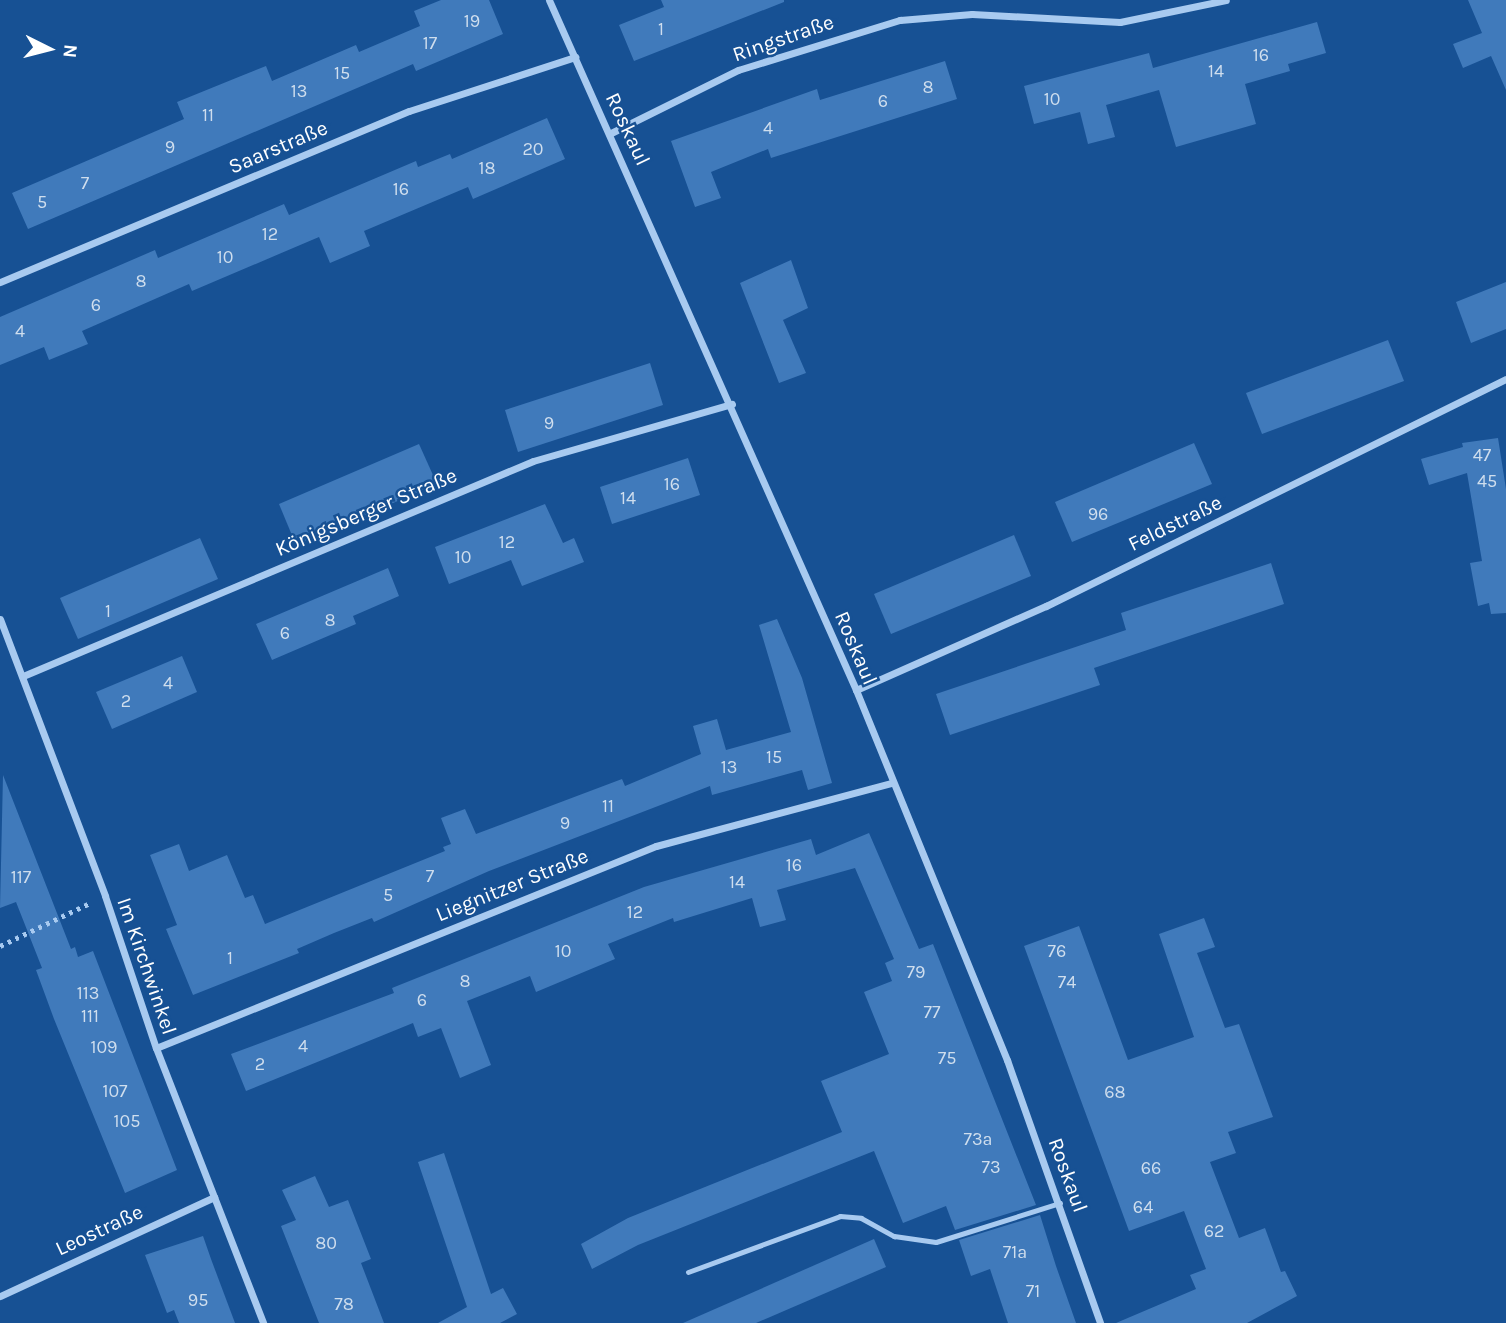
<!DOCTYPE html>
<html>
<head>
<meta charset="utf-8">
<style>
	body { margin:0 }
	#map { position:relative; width:1506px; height:1323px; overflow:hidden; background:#175194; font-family:Karla,sans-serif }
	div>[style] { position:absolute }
	.building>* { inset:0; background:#407abb }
	.path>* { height:4.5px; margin-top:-2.25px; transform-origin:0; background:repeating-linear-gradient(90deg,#a8caf0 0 3.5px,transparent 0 8.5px) }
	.lane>* { height:5px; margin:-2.5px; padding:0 2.5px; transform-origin:2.5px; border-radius:2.5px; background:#a8caf0 }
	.street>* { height:7px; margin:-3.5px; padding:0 3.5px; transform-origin:3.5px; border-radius:3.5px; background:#a8caf0 }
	span { translate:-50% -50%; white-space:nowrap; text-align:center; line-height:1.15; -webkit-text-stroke:5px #175194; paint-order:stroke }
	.number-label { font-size:18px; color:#cfdeee }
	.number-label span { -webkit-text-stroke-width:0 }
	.street-label { font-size:21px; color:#fff }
	.north { position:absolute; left:14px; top:14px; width:70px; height:70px; -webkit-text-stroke:5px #175194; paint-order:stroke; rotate:96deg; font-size:19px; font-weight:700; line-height:28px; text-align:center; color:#fff }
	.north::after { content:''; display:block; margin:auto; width:24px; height:32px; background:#fff; clip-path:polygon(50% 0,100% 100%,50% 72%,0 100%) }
</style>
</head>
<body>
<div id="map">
	<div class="building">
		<div style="clip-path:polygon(441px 0,489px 0,503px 34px,416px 71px,413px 64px,28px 229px,12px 193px,184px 119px,177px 102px,241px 76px,266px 66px,272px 81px,356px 45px,359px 52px,420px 26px,414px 11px)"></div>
		<div style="clip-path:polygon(661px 0,784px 0,784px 2px,634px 61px,619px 25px,664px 7px)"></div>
		<div style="clip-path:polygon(1468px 0,1506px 0,1506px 90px,1491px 56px,1463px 68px,1453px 44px,1482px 33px)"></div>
		<div style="clip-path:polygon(1317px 22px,1326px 53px,1288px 64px,1290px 71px,1245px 84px,1256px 124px,1176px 147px,1159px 90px,1106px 105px,1115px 137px,1088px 144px,1080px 112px,1034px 124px,1024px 86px,1149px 53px,1153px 68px)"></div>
		<div style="clip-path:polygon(945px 61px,957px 99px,771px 158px,768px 149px,711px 172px,721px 198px,695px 207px,671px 141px,817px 89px,820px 100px)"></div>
		<div style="clip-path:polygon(547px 118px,565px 159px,473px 199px,468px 187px,364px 231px,370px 246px,330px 263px,319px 237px,192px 291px,189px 284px,82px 331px,88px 344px,49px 360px,44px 347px,0 365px,0 317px,155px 250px,158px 258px,284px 204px,289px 215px,416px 161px,418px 167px,450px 154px,452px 159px)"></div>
		<div style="clip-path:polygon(791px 260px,808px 308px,783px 320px,806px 373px,779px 383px,740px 283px)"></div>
		<div style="clip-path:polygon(1506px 282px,1506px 329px,1471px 343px,1456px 302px)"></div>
		<div style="clip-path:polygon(1388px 340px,1404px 381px,1262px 434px,1246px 393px)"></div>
		<div style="clip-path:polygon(650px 363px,663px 405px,518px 452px,505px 410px)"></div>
		<div style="clip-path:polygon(1498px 438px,1506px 489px,1506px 613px,1491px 614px,1489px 603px,1478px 606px,1470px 563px,1482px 561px,1467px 473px,1429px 485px,1421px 459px,1463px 447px,1462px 443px)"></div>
		<div style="clip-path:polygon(1194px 443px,1212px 484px,1072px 542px,1055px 502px)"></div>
		<div style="clip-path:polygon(419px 444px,437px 484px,296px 545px,279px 504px)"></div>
		<div style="clip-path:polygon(688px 458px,700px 495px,612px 524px,600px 487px)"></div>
		<div style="clip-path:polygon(545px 504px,563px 543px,574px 538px,584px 562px,522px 586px,511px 560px,449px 584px,435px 547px)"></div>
		<div style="clip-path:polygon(1014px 535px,1031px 576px,891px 634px,874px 594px)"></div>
		<div style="clip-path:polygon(200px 538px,218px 579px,78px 639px,60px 598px)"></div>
		<div style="clip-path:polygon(1271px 563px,1284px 604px,1094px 668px,1100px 685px,950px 735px,936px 694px,1126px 630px,1121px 613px)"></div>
		<div style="clip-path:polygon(388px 568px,399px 596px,353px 616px,356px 624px,272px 660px,256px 624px)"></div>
		<div style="clip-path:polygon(777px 619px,802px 678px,832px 783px,808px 790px,802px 770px,712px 795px,710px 786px,489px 871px,374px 922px,372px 918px,334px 933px,297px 949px,299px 953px,193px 995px,166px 929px,177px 925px,150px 855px,179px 844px,189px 871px,227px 855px,245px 898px,253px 895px,265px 924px,445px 851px,443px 847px,451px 844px,441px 818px,465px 809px,476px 834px,622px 779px,625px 786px,701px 754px,693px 726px,717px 719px,726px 750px,791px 732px,759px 625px)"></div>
		<div style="clip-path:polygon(182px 656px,197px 692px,112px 729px,96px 692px)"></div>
		<div style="clip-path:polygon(3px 775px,71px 949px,75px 947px,78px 957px,93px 951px,177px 1170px,125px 1193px,54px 1019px,36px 970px,42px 968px,16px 902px,0 908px)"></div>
		<div style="clip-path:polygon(869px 833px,919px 949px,933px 944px,1036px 1205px,955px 1230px,946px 1206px,903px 1223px,874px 1151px,638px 1245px,592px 1269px,581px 1244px,628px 1218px,842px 1132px,821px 1081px,889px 1054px,864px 992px,892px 981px,885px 963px,894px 959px,855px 868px,777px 890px,786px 920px,760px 927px,752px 898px,674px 922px,673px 918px,608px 944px,615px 959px,536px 992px,530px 976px,467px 1001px,491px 1065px,460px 1078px,441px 1028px,418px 1037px,413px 1023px,246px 1091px,231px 1054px,394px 993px,392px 988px,644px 887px,811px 839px,816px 855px)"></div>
		<div style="clip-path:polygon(1204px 918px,1215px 947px,1197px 953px,1225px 1028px,1239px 1024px,1273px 1117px,1228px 1132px,1236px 1153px,1210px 1162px,1239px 1238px,1265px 1228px,1281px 1272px,1285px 1271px,1297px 1296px,1247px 1323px,1116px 1323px,1196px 1289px,1190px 1275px,1206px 1269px,1184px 1211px,1129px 1231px,1024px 946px,1079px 926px,1128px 1060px,1194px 1037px,1159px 934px)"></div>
		<div style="clip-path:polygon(444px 1153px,491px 1294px,503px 1288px,517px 1314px,500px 1323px,438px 1323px,467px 1307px,418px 1162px)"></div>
		<div style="clip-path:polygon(315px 1176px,329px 1207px,348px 1200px,371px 1259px,361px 1263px,384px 1323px,319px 1323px,281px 1226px,296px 1220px,282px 1190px)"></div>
		<div style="clip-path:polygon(1040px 1215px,1056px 1266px,1076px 1323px,1008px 1323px,990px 1269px,971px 1276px,959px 1240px)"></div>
		<div style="clip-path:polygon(203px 1236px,211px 1259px,235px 1323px,179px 1323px,174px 1310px,167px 1313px,145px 1255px)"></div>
		<div style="clip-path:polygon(874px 1239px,886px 1267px,756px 1323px,683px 1323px)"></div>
	</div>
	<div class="path">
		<div style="left:0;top:946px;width:98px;rotate:-25.5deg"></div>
	</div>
	<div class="lane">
		<div style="left:688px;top:1272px;width:162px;rotate:-20.2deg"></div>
		<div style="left:840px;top:1216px;width:21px;rotate:5deg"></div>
		<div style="left:861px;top:1218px;width:38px;rotate:29deg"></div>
		<div style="left:894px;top:1236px;width:42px;rotate:8.1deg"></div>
		<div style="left:936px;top:1242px;width:130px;rotate:-17.5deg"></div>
	</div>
	<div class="street">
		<div style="left:549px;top:0;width:755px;rotate:66.01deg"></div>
		<div style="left:856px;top:690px;width:400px;rotate:67.8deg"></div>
		<div style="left:1007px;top:1060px;width:279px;rotate:70.5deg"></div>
		<div style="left:611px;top:133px;width:142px;rotate:-26.4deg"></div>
		<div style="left:738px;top:70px;width:170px;rotate:-17.2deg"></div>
		<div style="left:900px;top:20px;width:72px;rotate:-4.8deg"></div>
		<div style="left:972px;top:14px;width:148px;rotate:3.1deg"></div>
		<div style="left:1120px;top:22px;width:108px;rotate:-11.7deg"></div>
		<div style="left:0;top:282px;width:443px;rotate:-22.7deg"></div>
		<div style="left:409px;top:111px;width:175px;rotate:-18deg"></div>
		<div style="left:0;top:619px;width:296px;rotate:69.2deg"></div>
		<div style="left:105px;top:896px;width:160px;rotate:71.5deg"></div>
		<div style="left:156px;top:1048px;width:295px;rotate:68.7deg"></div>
		<div style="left:23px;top:676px;width:553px;rotate:-22.86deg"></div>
		<div style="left:533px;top:461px;width:207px;rotate:-16deg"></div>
		<div style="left:856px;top:690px;width:208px;rotate:-23.9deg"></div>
		<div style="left:1046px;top:606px;width:513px;rotate:-26.27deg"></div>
		<div style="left:156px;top:1048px;width:539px;rotate:-22deg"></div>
		<div style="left:656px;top:846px;width:243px;rotate:-15deg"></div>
		<div style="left:0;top:1296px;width:236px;rotate:-24.8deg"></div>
	</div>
	<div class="number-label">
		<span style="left:472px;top:21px">19</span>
		<span style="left:661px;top:29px">1</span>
		<span style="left:430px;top:43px">17</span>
		<span style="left:1261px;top:55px">16</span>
		<span style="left:1216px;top:71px">14</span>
		<span style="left:342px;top:73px">15</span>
		<span style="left:928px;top:87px">8</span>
		<span style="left:299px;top:91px">13</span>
		<span style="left:1052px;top:99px">10</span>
		<span style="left:883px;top:101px">6</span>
		<span style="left:208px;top:115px">11</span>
		<span style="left:768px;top:128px">4</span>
		<span style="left:170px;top:147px">9</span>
		<span style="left:533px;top:149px">20</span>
		<span style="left:487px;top:168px">18</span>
		<span style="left:85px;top:183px">7</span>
		<span style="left:401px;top:189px">16</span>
		<span style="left:42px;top:202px">5</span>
		<span style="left:270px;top:234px">12</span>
		<span style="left:225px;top:257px">10</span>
		<span style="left:141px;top:281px">8</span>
		<span style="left:96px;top:305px">6</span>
		<span style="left:20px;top:331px">4</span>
		<span style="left:549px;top:423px">9</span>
		<span style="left:1482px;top:455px">47</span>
		<span style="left:1487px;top:481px">45</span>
		<span style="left:672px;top:484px">16</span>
		<span style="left:628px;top:498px">14</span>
		<span style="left:1098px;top:514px">96</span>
		<span style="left:507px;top:542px">12</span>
		<span style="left:463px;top:557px">10</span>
		<span style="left:108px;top:611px">1</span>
		<span style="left:330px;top:620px">8</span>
		<span style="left:285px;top:633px">6</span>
		<span style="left:168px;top:683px">4</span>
		<span style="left:126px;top:701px">2</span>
		<span style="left:774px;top:757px">15</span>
		<span style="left:729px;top:767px">13</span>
		<span style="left:608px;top:806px">11</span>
		<span style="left:565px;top:823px">9</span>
		<span style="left:794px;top:865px">16</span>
		<span style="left:430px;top:876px">7</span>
		<span style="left:21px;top:877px">117</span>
		<span style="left:737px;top:882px">14</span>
		<span style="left:388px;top:895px">5</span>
		<span style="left:635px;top:912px">12</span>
		<span style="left:563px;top:951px">10</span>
		<span style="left:1057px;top:951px">76</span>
		<span style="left:230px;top:958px">1</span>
		<span style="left:916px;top:972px">79</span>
		<span style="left:465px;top:981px">8</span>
		<span style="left:1067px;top:982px">74</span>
		<span style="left:88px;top:993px">113</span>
		<span style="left:422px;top:1000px">6</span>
		<span style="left:932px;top:1012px">77</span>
		<span style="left:90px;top:1016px">111</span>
		<span style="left:303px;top:1046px">4</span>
		<span style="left:104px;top:1047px">109</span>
		<span style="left:947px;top:1058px">75</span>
		<span style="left:260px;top:1064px">2</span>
		<span style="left:115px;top:1091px">107</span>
		<span style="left:1115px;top:1092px">68</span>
		<span style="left:127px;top:1121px">105</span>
		<span style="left:978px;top:1139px">73a</span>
		<span style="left:991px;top:1167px">73</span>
		<span style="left:1151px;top:1168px">66</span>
		<span style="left:1143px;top:1207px">64</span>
		<span style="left:1214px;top:1231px">62</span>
		<span style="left:326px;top:1243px">80</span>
		<span style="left:1015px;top:1252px">71a</span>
		<span style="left:1033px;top:1291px">71</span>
		<span style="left:198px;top:1300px">95</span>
		<span style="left:344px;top:1304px">78</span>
	</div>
	<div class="street-label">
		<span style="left:783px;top:38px;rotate:-19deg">Ringstraße</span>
		<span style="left:628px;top:129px;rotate:65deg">Roskaul</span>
		<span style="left:278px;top:147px;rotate:-23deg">Saarstraße</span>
		<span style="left:366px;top:512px;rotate:-23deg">Königsberger Straße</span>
		<span style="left:1175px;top:523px;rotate:-26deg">Feldstraße</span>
		<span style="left:856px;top:648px;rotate:67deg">Roskaul</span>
		<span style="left:512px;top:885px;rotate:-22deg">Liegnitzer Straße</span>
		<span style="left:147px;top:966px;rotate:71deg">Im Kirchwinkel</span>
		<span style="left:1068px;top:1175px;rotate:70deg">Roskaul</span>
		<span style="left:99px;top:1230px;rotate:-25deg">Leostraße</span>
	</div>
	<div class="north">N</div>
</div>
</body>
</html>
